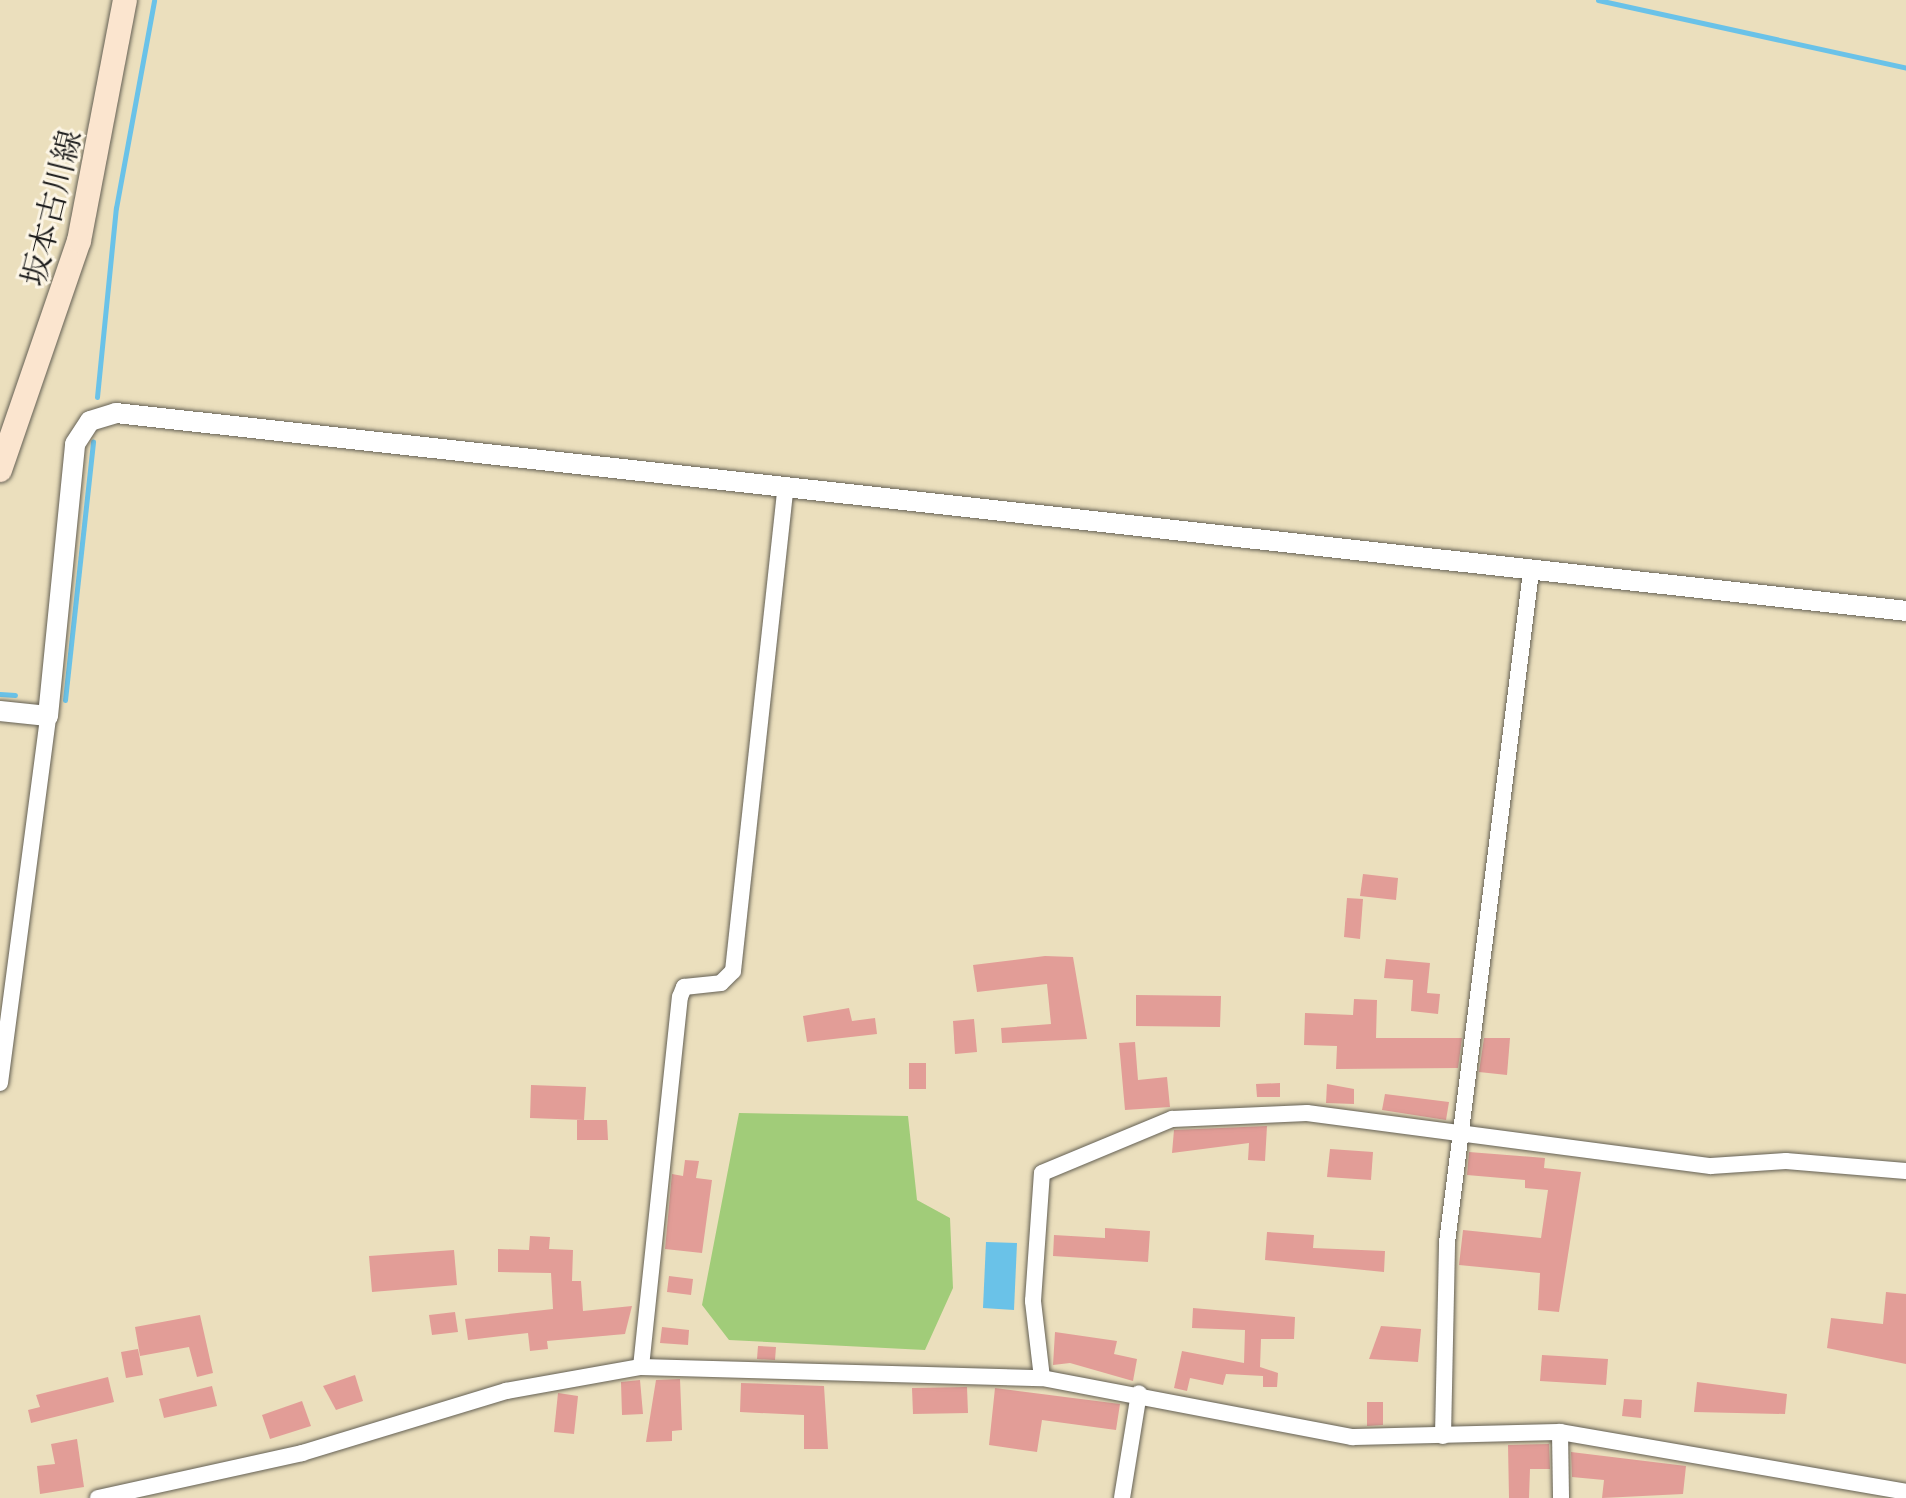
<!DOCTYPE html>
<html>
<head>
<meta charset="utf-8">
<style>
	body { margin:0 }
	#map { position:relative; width:1906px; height:1498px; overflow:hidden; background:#ebdfbd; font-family:"Gentium Book Plus","Noto Serif JP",serif }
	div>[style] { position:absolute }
	.green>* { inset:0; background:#a1cc79 }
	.water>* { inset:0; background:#6ac2e8 }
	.stream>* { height:5px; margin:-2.5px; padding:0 2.5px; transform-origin:2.5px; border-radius:2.5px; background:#6ac2e8 }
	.building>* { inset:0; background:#e29d97 }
	.roads { filter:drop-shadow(0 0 2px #646054) drop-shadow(0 0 2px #646054) }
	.minor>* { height:16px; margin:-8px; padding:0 8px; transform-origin:8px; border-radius:8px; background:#fff }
	.tertiary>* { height:20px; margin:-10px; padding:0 10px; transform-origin:10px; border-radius:10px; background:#fff }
	.secondary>* { height:24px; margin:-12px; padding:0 12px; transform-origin:12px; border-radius:12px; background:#fbe5cf }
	span { translate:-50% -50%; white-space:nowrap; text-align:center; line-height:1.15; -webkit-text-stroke:6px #fcf5e5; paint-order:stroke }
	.street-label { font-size:32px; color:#1c1c1c }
</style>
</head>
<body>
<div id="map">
	<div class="green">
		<div style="clip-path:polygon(739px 1113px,908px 1116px,917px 1200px,950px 1218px,953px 1288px,925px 1350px,729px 1340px,702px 1305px)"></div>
	</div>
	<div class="water">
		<div style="clip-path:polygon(986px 1242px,1017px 1243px,1014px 1310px,983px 1308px)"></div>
	</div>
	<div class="stream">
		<div style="left:1598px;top:0;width:315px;rotate:12.4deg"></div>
		<div style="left:97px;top:397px;width:190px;rotate:-84.3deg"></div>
		<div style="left:116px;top:208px;width:211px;rotate:-79.6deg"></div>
		<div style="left:0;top:694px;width:15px;rotate:4deg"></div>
		<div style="left:65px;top:700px;width:260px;rotate:-83.8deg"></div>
	</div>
	<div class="building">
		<div style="clip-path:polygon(1363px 874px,1398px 878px,1396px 900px,1360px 896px)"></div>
		<div style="clip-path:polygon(1347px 898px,1363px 899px,1360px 939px,1344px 937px)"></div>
		<div style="clip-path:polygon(1045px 956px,1073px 957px,1087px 1039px,1002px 1043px,1001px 1028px,1051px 1024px,1047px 984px,977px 992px,973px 965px)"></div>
		<div style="clip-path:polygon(1386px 959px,1430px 963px,1427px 993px,1440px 994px,1438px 1014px,1411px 1011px,1413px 980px,1384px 978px)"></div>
		<div style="clip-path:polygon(1136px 995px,1221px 996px,1220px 1027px,1136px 1026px)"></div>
		<div style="clip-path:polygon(1354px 999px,1377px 1000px,1376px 1038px,1462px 1038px,1458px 1068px,1336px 1069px,1337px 1046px,1304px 1045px,1305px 1013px,1353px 1015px)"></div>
		<div style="clip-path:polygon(849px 1008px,852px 1021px,875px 1018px,877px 1034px,807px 1042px,803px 1016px)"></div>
		<div style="clip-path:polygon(974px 1019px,977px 1052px,955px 1054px,953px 1021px)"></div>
		<div style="clip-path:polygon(1484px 1038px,1510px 1038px,1507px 1075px,1479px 1072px)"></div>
		<div style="clip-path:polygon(1135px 1042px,1138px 1080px,1167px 1077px,1170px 1107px,1125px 1110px,1119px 1043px)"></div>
		<div style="clip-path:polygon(909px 1063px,926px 1063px,926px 1089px,909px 1089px)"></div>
		<div style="clip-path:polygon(1280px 1083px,1280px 1097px,1257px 1097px,1256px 1084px)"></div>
		<div style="clip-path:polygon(1327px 1084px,1354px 1089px,1354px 1104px,1326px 1103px)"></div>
		<div style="clip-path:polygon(531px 1085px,586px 1087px,584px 1120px,607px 1120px,608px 1140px,577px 1140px,577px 1120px,584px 1120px,530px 1118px)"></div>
		<div style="clip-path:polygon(1385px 1094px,1449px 1102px,1446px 1120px,1382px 1110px)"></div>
		<div style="clip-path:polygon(1267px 1126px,1265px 1161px,1248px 1160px,1249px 1143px,1172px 1153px,1174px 1130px)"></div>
		<div style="clip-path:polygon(1330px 1149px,1373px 1152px,1371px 1180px,1327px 1177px)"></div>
		<div style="clip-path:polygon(1469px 1152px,1545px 1158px,1544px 1168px,1581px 1172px,1559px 1312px,1538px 1310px,1540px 1273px,1459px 1265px,1463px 1230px,1541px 1238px,1548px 1190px,1525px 1188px,1525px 1180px,1467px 1175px)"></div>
		<div style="clip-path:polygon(685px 1160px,699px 1161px,696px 1178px,712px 1180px,702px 1253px,665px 1249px,672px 1174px,683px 1176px)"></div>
		<div style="clip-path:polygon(1105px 1228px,1150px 1231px,1148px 1262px,1053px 1256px,1054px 1235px,1105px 1238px)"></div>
		<div style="clip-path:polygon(1267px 1232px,1314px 1235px,1313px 1248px,1385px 1251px,1384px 1272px,1265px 1260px)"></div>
		<div style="clip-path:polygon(530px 1236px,550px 1237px,549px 1249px,573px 1250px,572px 1281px,581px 1281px,583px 1311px,632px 1306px,625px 1334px,547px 1341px,548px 1349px,530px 1351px,528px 1333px,468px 1340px,465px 1319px,553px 1309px,551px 1273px,498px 1272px,498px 1249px,529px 1250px)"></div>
		<div style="clip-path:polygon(454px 1250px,457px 1285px,372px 1292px,369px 1256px)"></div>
		<div style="clip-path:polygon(669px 1276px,693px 1279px,691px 1295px,667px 1292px)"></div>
		<div style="clip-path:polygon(1886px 1292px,1906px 1294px,1906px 1364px,1827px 1348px,1831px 1318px,1883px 1324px)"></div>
		<div style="clip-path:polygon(1193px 1308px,1295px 1317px,1294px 1339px,1261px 1339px,1260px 1367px,1278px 1373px,1277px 1387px,1263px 1387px,1263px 1376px,1226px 1374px,1223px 1385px,1190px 1378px,1187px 1391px,1174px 1388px,1182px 1351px,1244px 1363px,1245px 1330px,1192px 1328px)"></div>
		<div style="clip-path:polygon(455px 1312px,458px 1332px,432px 1335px,429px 1315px)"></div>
		<div style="clip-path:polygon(200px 1315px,213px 1373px,197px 1377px,189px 1347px,140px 1356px,135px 1327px)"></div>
		<div style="clip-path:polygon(1381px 1326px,1421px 1329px,1418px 1362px,1369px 1359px)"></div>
		<div style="clip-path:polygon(662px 1327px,689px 1330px,688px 1345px,660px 1343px)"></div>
		<div style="clip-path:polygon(1055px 1332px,1117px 1341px,1114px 1354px,1137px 1359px,1133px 1381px,1070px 1363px,1053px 1365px)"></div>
		<div style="clip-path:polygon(758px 1346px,776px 1347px,775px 1360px,757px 1359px)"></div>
		<div style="clip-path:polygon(138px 1349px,143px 1375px,126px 1378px,121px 1352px)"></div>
		<div style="clip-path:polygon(1542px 1355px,1608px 1359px,1606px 1385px,1540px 1381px)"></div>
		<div style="clip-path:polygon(355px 1375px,363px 1401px,336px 1410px,323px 1386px)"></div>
		<div style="clip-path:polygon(108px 1377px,114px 1402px,31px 1423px,28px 1410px,40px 1407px,36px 1395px)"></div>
		<div style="clip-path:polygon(680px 1379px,682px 1430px,672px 1431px,672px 1441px,646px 1442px,656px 1380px)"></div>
		<div style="clip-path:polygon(640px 1380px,643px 1414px,622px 1415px,621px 1382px)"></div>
		<div style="clip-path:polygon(1697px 1382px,1787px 1394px,1785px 1414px,1694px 1412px)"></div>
		<div style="clip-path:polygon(741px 1383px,824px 1386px,828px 1449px,804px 1449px,804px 1415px,740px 1412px)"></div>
		<div style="clip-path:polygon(212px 1386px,217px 1406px,164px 1418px,159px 1399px)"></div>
		<div style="clip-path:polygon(967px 1387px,968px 1413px,913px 1414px,912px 1388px)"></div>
		<div style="clip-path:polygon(995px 1388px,1120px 1404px,1116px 1430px,1042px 1420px,1037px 1452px,989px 1445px)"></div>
		<div style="clip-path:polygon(558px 1393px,578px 1396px,574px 1434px,554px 1432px)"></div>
		<div style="clip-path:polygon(1624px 1399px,1642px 1400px,1641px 1418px,1622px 1416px)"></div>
		<div style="clip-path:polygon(302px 1401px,311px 1426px,270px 1439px,262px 1415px)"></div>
		<div style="clip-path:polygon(1367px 1402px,1383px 1402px,1383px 1425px,1367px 1426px)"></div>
		<div style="clip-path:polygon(77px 1439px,84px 1487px,40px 1494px,37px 1466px,55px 1464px,51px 1444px)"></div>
		<div style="clip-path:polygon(1549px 1444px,1550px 1469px,1530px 1469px,1529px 1498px,1509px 1498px,1508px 1445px)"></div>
		<div style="clip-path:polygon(1571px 1452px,1686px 1466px,1683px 1494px,1602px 1498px,1604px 1480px,1572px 1477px)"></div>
	</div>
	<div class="roads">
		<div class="minor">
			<div style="left:0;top:1083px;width:370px;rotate:-82.5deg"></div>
			<div style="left:641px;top:1367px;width:372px;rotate:-84deg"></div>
			<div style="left:680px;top:997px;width:11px;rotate:-68deg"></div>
			<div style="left:684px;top:987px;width:37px;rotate:-6deg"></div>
			<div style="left:721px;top:983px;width:17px;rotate:-45deg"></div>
			<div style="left:733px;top:971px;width:485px;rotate:-83.8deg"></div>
			<div style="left:1042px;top:1378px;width:78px;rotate:-96.7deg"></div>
			<div style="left:1033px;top:1301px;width:128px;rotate:-86deg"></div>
			<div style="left:1042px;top:1173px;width:141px;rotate:-22.6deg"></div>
			<div style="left:1172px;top:1119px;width:135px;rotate:-2.5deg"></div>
			<div style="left:1307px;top:1113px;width:407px;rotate:7.5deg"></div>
			<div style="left:1711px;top:1166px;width:75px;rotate:-3.8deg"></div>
			<div style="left:1786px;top:1161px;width:120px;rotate:4.8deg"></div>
			<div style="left:1560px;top:1432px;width:66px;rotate:89.1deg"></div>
			<div style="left:1443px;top:1436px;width:193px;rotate:-88.8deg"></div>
			<div style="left:1447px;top:1243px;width:677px;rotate:-82.87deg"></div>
			<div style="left:98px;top:1498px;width:209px;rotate:-12.4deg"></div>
			<div style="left:302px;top:1453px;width:213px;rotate:-16.9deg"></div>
			<div style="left:506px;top:1391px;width:137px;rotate:-10.1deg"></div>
			<div style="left:641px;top:1367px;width:401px;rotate:1.6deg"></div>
			<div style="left:1042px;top:1378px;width:316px;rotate:10.8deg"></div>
			<div style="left:1352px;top:1437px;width:208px;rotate:-1.4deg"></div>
			<div style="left:1560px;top:1432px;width:351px;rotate:9.8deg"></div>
			<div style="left:1122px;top:1498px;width:106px;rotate:-80.8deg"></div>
		</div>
		<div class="tertiary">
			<div style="left:0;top:711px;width:48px;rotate:5.9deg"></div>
			<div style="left:48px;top:716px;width:273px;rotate:-84.3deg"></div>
			<div style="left:75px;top:444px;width:27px;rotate:-57deg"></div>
			<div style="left:90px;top:421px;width:27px;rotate:-17deg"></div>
			<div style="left:116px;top:413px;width:1801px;rotate:6.31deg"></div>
		</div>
		<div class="secondary">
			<div style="left:0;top:470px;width:242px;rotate:-71deg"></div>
			<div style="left:79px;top:241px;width:245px;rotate:-79.2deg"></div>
		</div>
	</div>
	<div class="street-label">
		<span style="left:52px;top:208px;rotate:-76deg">坂本古川線</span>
	</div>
</div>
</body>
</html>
